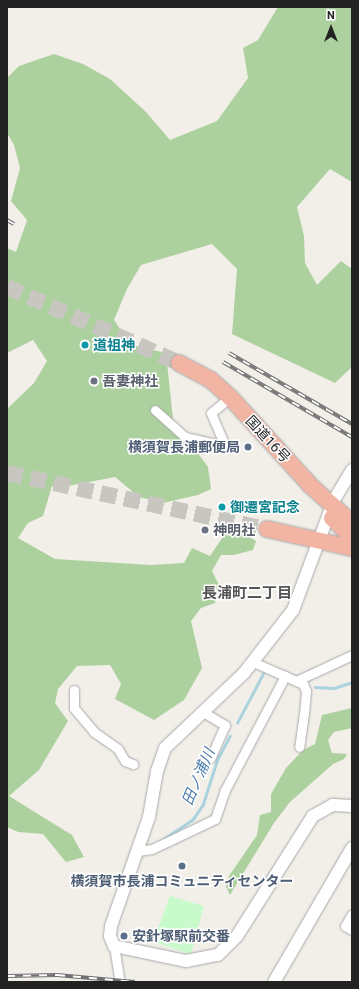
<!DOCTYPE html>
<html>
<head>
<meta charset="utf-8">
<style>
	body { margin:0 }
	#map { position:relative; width:359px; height:989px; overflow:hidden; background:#f2efe9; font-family:Roboto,"Noto Sans JP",sans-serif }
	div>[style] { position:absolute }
	.forest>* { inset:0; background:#add19e }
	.park>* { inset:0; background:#c8facc }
	.stream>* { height:2.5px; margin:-1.25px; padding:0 1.25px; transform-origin:1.25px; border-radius:1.25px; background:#aad3df }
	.trunk-tunnel>* { height:16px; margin-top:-8px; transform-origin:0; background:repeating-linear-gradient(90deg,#c8c6c1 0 16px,transparent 0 24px) }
	.roads { filter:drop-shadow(0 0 1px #a9a9a9) drop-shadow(0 0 1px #a9a9a9) }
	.minor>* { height:9px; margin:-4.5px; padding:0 4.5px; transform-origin:4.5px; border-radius:4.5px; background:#fff }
	.tertiary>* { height:12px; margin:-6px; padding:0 6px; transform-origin:6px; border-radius:6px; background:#fff }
	.trunk>* { height:16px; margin:-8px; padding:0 8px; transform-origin:8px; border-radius:8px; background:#f2b4a3 }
	.rail>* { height:4px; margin-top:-2px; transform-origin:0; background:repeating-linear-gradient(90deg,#fff 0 8px,#707070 0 16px); box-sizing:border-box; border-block:1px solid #707070 }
	.dots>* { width:11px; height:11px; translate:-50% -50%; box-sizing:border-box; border:2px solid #fff; border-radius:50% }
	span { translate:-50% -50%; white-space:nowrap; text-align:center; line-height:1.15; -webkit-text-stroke:3px #fff; paint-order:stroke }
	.culture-label { font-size:14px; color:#0d838f; font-weight:700 }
	.left { translate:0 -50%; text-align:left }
	.worship-label { font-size:14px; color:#5b616d; font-weight:700 }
	.street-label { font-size:14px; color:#222 }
	.service-label { font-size:14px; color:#4e5e75; font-weight:700 }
	.right { translate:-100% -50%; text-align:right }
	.neighbourhood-label { font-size:15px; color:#555; font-weight:700 }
	.water-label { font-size:15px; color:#4a7aab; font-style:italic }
	.frame { position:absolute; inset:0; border:8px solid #222; pointer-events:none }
	.north { position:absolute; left:311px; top:8px; width:40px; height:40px; -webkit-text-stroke:3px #fff; paint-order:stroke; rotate:0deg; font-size:11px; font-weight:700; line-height:16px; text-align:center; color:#222 }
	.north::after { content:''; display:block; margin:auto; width:14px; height:18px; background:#222; clip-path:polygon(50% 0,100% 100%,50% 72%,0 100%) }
</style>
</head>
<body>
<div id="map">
	<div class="forest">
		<div style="clip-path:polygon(278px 7px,352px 7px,352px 182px,330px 169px,297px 207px,304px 236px,305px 263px,317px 285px,341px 261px,352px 269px,352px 367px,335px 383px,232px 334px,237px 269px,212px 244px,141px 265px,127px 289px,114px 320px,131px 345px,166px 353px,173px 419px,208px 467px,211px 489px,198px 495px,163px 503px,139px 497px,115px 477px,73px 485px,52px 486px,43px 516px,28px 523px,18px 538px,55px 559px,151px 565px,184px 563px,192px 548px,210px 556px,231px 525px,256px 541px,253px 550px,234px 555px,221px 555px,212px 571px,220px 587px,215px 603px,201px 608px,191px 621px,202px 668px,184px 700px,154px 720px,115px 699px,121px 684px,110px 665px,77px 666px,58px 689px,55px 703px,68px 721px,39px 770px,9px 796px,72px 835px,84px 857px,66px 862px,43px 834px,18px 832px,7px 827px,7px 409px,34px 383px,47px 361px,33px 340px,7px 353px,7px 248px,16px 252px,27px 220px,11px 201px,20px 168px,14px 145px,7px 133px,7px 78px,19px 66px,54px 54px,83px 64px,110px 79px,146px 112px,170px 140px,217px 121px,248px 78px,243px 48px,258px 40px)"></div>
		<div style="clip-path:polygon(352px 708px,352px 728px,334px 732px,328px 740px,332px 753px,347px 754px,344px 759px,333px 764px,290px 802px,274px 823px,230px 895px,226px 887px,229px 876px,257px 835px,260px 815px,271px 812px,271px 794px,286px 768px,303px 750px,315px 744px,322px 715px)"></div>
	</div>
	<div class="park">
		<div style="clip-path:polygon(170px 896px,204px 906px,191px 954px,153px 942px)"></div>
	</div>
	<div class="stream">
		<div style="left:315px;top:687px;width:19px;rotate:3deg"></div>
		<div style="left:334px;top:688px;width:19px;rotate:-18deg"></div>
		<div style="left:237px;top:723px;width:60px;rotate:-62.2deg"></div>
		<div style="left:165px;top:838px;width:34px;rotate:-34deg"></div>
		<div style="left:193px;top:819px;width:18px;rotate:-56deg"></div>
		<div style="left:203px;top:804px;width:46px;rotate:-72.3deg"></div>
		<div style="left:217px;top:760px;width:27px;rotate:-62deg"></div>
	</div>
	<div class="trunk-tunnel">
		<div style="left:7px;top:287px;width:188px;rotate:23.8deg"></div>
		<div style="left:7px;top:473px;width:266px;rotate:12.2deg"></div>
	</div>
	<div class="roads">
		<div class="minor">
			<div style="left:155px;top:410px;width:40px;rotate:42deg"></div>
			<div style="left:185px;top:437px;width:41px;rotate:12.7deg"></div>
			<div style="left:225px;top:446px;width:36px;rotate:-113deg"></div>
			<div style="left:211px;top:413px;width:25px;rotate:-40deg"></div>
			<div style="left:253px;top:662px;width:55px;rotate:23.7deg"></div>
			<div style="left:303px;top:684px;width:8px;rotate:67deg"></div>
			<div style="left:306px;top:691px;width:22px;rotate:95deg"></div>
			<div style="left:304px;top:713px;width:34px;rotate:98deg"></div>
			<div style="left:298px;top:680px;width:60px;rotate:-24.8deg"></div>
			<div style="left:74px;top:690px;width:18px;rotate:90deg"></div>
			<div style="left:74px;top:708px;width:31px;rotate:50deg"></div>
			<div style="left:94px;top:732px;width:29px;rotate:35deg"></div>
			<div style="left:118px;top:749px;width:14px;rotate:60deg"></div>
			<div style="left:125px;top:761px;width:9px;rotate:21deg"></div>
			<div style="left:203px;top:712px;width:26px;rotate:31deg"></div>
			<div style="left:225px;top:725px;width:36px;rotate:114deg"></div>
			<div style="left:138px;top:851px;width:14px;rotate:-8deg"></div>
			<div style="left:152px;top:849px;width:70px;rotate:-25.5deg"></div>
			<div style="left:215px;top:819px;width:31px;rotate:-71deg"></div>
			<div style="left:225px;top:790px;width:129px;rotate:-62.2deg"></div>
			<div style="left:352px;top:914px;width:14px;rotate:120deg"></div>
			<div style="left:345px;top:926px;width:8px;rotate:30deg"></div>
			<div style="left:114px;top:946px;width:36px;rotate:81deg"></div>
		</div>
		<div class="tertiary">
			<div style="left:352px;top:470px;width:35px;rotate:121deg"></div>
			<div style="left:334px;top:500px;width:117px;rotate:110.4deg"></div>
			<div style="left:293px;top:610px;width:80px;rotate:127.9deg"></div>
			<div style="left:244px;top:673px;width:109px;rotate:136.5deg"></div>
			<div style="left:165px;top:748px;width:24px;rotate:109deg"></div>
			<div style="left:157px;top:771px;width:47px;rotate:99.9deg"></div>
			<div style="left:149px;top:817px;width:115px;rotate:109.2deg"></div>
			<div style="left:111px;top:926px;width:10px;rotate:96deg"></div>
			<div style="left:110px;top:936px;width:11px;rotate:68deg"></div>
			<div style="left:114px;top:946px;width:74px;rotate:11.8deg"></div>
			<div style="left:186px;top:961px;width:33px;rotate:-11deg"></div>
			<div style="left:218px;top:955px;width:27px;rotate:-45deg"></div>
			<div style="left:237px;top:936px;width:142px;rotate:-57.7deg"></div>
			<div style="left:313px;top:816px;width:23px;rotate:-29deg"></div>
			<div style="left:333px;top:805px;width:19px;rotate:3deg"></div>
			<div style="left:274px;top:982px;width:155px;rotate:-59.8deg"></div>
		</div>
		<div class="trunk">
			<div style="left:179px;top:363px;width:36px;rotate:28deg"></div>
			<div style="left:211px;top:380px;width:25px;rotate:42deg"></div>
			<div style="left:230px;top:397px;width:120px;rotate:47.7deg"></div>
			<div style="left:311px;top:486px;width:55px;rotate:42.1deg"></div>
			<div style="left:332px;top:518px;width:28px;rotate:44deg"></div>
			<div style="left:267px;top:529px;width:87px;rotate:12.6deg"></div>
		</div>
	</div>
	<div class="rail">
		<div style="left:7px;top:220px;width:8px;rotate:30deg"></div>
		<div style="left:7px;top:234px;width:1px"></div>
		<div style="left:229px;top:353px;width:142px;rotate:30deg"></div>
		<div style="left:223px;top:362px;width:149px;rotate:30.2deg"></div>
		<div style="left:7px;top:976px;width:50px;rotate:-1.1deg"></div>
		<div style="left:57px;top:975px;width:78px;rotate:5.1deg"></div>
	</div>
	<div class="dots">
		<div style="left:85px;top:345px;background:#0f9aa8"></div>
		<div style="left:94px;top:381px;background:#6b7280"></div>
		<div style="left:248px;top:447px;background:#5c6f8a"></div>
		<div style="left:222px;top:507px;background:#0f9aa8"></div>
		<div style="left:205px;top:530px;background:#6b7280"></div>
		<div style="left:182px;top:866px;background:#5c6f8a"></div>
		<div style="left:124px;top:936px;background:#5c6f8a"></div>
	</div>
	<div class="culture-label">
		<span class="left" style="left:93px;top:345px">道祖神</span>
		<span class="left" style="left:230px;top:507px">御遷宮記念</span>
	</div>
	<div class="worship-label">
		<span class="left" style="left:102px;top:381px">吾妻神社</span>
		<span class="left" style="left:213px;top:530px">神明社</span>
	</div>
	<div class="street-label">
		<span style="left:268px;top:439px;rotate:47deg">国道16号</span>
	</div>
	<div class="service-label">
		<span class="right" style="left:240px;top:447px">横須賀長浦郵便局</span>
		<span style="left:182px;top:881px">横須賀市長浦コミュニティセンター</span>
		<span class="left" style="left:132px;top:936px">安針塚駅前交番</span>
	</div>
	<div class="neighbourhood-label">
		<span style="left:247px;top:594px">長浦町二丁目</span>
	</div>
	<div class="water-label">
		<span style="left:199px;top:777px;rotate:-67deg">田ノ浦川</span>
	</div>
	<div class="frame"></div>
	<div class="north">N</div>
</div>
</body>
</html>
